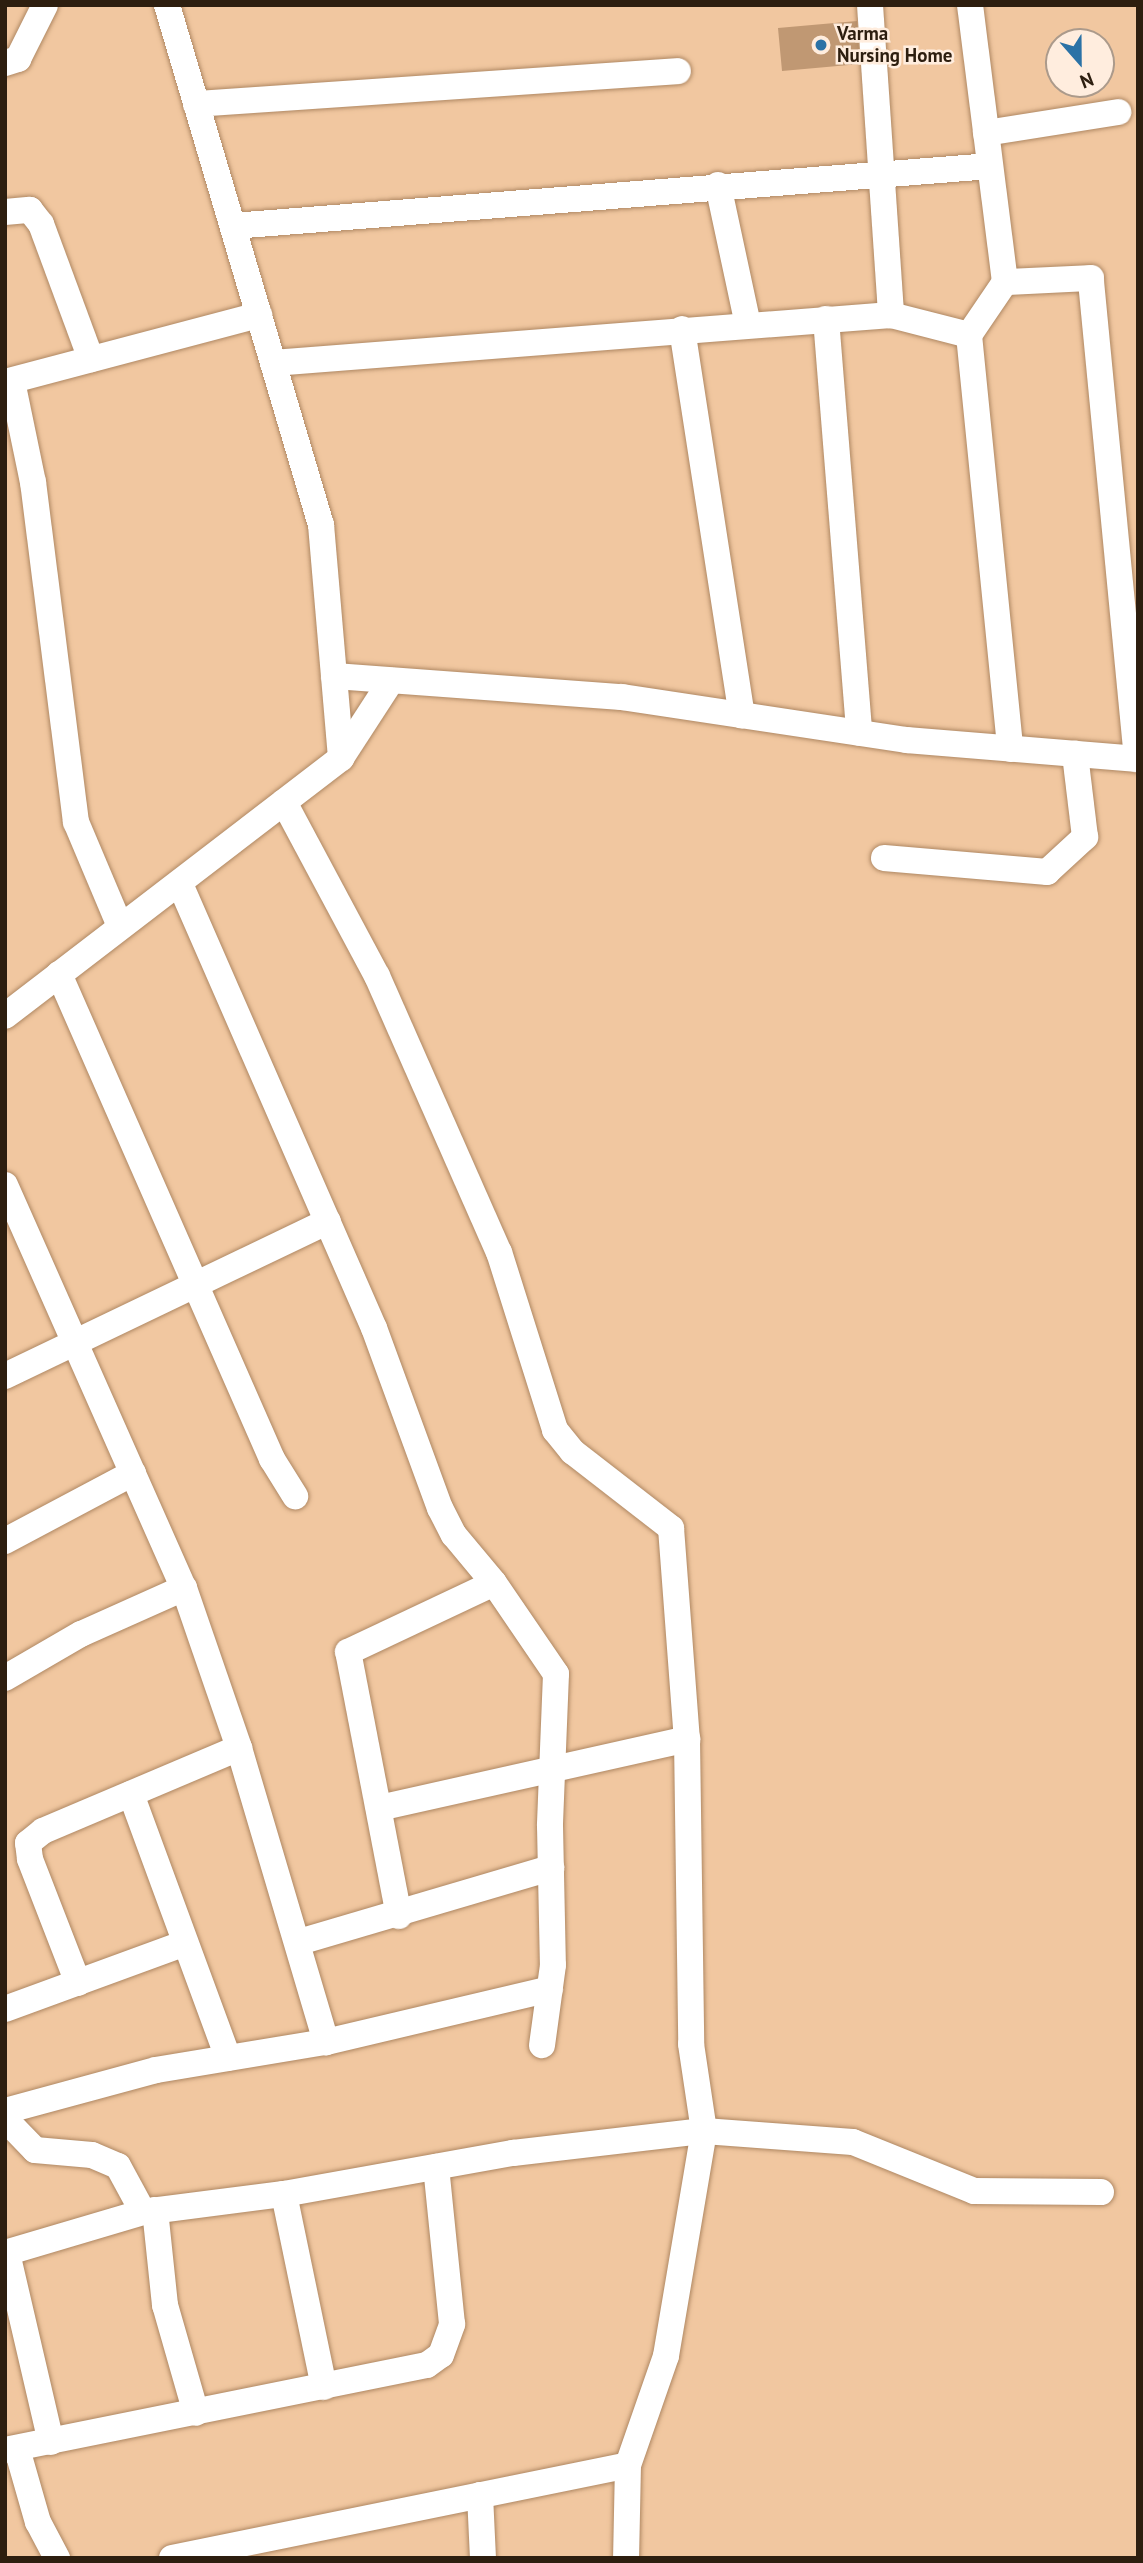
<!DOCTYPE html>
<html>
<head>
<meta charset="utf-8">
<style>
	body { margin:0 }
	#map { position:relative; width:1143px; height:2563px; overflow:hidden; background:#f1c7a0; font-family:"PT Sans",sans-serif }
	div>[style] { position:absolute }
	.building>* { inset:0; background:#c09873 }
	.roads { filter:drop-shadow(0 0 2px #af8863) drop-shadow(0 0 2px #af8863) }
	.minor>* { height:26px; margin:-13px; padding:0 13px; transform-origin:13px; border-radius:13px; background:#fff }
	.dots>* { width:19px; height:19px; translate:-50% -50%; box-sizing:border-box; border:4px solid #ffedde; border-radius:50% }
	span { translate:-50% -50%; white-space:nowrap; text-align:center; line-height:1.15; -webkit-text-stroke:5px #ffedde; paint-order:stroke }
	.poi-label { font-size:19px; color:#2d1e0f; font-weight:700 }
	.left { translate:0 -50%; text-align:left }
	.frame { position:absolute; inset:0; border:7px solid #2d1e0f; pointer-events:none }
	.north { position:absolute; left:1045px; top:28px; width:70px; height:70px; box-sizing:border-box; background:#ffedde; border:2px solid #ab9a8b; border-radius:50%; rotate:159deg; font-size:19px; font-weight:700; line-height:28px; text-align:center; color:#2d1e0f }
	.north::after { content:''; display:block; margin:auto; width:24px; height:32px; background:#2b72a6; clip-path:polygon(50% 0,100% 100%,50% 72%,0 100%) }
</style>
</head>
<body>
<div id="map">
	<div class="building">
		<div style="clip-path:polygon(857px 21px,860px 64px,782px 71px,778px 28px)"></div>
	</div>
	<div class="roads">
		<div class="minor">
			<div style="left:870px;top:5px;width:311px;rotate:86.1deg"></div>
			<div style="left:5px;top:63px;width:14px;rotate:-17deg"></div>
			<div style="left:18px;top:59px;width:60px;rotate:-63.4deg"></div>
			<div style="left:196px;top:104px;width:483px;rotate:-3.9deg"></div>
			<div style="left:986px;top:133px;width:134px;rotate:-9deg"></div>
			<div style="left:718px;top:185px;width:143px;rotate:77.9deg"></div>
			<div style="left:5px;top:212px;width:25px;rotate:-5deg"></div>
			<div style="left:30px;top:210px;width:18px;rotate:52deg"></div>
			<div style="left:41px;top:224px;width:144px;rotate:69.7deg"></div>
			<div style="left:233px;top:226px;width:759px;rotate:-4.53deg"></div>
			<div style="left:1005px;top:282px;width:64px;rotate:124.2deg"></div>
			<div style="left:969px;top:335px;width:416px;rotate:84.3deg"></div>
			<div style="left:826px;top:319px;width:415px;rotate:85.4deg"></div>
			<div style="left:682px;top:329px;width:391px;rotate:81.2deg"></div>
			<div style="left:273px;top:363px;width:620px;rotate:-4.44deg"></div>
			<div style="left:891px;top:315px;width:81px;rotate:14.4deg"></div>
			<div style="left:12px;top:381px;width:103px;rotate:78.3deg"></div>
			<div style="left:33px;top:482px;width:343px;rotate:82.8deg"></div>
			<div style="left:76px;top:822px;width:113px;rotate:67.1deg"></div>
			<div style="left:5px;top:382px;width:263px;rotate:-14.8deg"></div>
			<div style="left:334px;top:676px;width:289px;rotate:4.2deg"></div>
			<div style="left:622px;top:697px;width:288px;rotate:8.6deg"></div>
			<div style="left:907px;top:740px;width:231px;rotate:4.7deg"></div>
			<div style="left:1137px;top:759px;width:483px;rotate:-95.5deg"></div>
			<div style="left:1091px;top:278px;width:86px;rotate:177.3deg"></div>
			<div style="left:1005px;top:282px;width:279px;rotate:-97.2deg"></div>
			<div style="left:341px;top:758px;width:92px;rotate:-57deg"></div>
			<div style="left:284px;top:802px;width:197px;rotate:61.9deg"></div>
			<div style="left:377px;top:976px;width:302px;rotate:66.2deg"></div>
			<div style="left:499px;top:1252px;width:187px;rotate:72.5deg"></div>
			<div style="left:555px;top:1430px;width:28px;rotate:51deg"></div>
			<div style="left:573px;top:1452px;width:124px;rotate:37.8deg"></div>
			<div style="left:671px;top:1528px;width:212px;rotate:85.7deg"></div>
			<div style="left:687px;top:1739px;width:305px;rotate:89.2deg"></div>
			<div style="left:691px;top:2044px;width:88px;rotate:81.5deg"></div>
			<div style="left:704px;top:2131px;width:228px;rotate:99.6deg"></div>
			<div style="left:666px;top:2356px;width:115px;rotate:109.2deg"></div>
			<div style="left:628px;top:2465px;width:93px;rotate:91.2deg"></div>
			<div style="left:884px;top:858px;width:164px;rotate:4.9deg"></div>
			<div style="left:1047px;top:872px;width:52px;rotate:-42.6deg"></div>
			<div style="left:1085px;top:837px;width:84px;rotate:-96.9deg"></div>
			<div style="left:180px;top:884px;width:485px;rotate:66.4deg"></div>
			<div style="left:374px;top:1328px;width:192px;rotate:69.9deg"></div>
			<div style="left:440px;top:1508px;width:30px;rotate:63deg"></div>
			<div style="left:454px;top:1535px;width:62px;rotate:50.2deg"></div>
			<div style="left:494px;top:1583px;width:110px;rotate:55.7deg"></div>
			<div style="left:556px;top:1674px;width:152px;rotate:92.3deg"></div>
			<div style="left:550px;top:1826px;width:139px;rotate:88.8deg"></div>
			<div style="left:553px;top:1965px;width:81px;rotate:97.8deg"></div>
			<div style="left:59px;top:974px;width:530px;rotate:66.29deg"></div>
			<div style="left:272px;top:1459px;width:44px;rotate:58.1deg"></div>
			<div style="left:5px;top:1016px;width:424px;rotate:-37.5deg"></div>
			<div style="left:341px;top:758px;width:234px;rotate:-94.9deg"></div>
			<div style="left:321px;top:525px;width:542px;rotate:-106.5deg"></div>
			<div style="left:5px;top:1185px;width:441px;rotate:66.1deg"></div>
			<div style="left:184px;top:1588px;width:169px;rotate:71deg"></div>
			<div style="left:239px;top:1748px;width:307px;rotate:73.5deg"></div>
			<div style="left:326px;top:2042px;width:230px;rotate:-13.3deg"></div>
			<div style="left:5px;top:1376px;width:358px;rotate:-25.6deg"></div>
			<div style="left:5px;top:1541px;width:145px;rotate:-28deg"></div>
			<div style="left:5px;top:1678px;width:88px;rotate:-30.1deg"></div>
			<div style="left:81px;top:1634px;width:113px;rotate:-24.1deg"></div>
			<div style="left:131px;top:1794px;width:281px;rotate:69.8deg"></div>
			<div style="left:379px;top:1808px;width:316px;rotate:-12.6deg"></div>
			<div style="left:399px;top:1916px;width:269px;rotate:-100.9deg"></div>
			<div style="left:348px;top:1652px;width:161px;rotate:-25.3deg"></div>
			<div style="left:299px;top:1942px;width:263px;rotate:-16.4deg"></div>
			<div style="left:78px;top:1983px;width:133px;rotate:-111.2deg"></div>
			<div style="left:30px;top:1859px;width:16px;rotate:-97deg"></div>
			<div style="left:28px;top:1843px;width:19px;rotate:-39deg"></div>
			<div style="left:43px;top:1831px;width:213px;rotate:-23deg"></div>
			<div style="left:5px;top:2009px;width:192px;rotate:-20.1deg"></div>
			<div style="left:5px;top:2111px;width:156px;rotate:-15.2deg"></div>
			<div style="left:156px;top:2070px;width:172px;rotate:-9.4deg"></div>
			<div style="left:5px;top:2119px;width:43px;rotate:45.9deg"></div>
			<div style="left:35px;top:2150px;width:57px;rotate:5deg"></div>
			<div style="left:92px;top:2155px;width:28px;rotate:23deg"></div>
			<div style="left:118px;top:2166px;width:52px;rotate:61.5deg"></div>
			<div style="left:284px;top:2194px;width:197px;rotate:78.3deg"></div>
			<div style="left:155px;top:2210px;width:96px;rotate:84deg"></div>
			<div style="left:165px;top:2305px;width:112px;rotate:74deg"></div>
			<div style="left:5px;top:2253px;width:144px;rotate:-16.5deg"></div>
			<div style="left:143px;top:2212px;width:142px;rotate:-7.3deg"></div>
			<div style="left:284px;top:2194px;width:233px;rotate:-10.2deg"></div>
			<div style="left:513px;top:2153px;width:192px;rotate:-6.6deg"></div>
			<div style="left:704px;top:2131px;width:149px;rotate:4.2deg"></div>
			<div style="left:853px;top:2142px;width:131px;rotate:22deg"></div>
			<div style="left:974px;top:2191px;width:127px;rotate:0.5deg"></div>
			<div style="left:7px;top:2253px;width:194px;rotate:76.9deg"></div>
			<div style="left:17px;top:2449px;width:76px;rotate:74deg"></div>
			<div style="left:38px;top:2522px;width:41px;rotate:62.2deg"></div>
			<div style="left:5px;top:2450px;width:430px;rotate:-11.4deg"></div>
			<div style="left:427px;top:2365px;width:17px;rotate:-36deg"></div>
			<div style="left:441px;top:2355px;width:33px;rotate:-70deg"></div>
			<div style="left:452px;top:2324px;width:158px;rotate:-95.8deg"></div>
			<div style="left:480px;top:2495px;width:63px;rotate:87.3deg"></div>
			<div style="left:172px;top:2558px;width:465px;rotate:-11.5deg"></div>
		</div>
	</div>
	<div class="dots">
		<div style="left:821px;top:45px;background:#2b72a6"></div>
	</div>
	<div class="poi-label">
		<span class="left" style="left:837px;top:45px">Varma<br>Nursing Home</span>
	</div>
	<div class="frame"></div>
	<div class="north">N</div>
</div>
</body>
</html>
